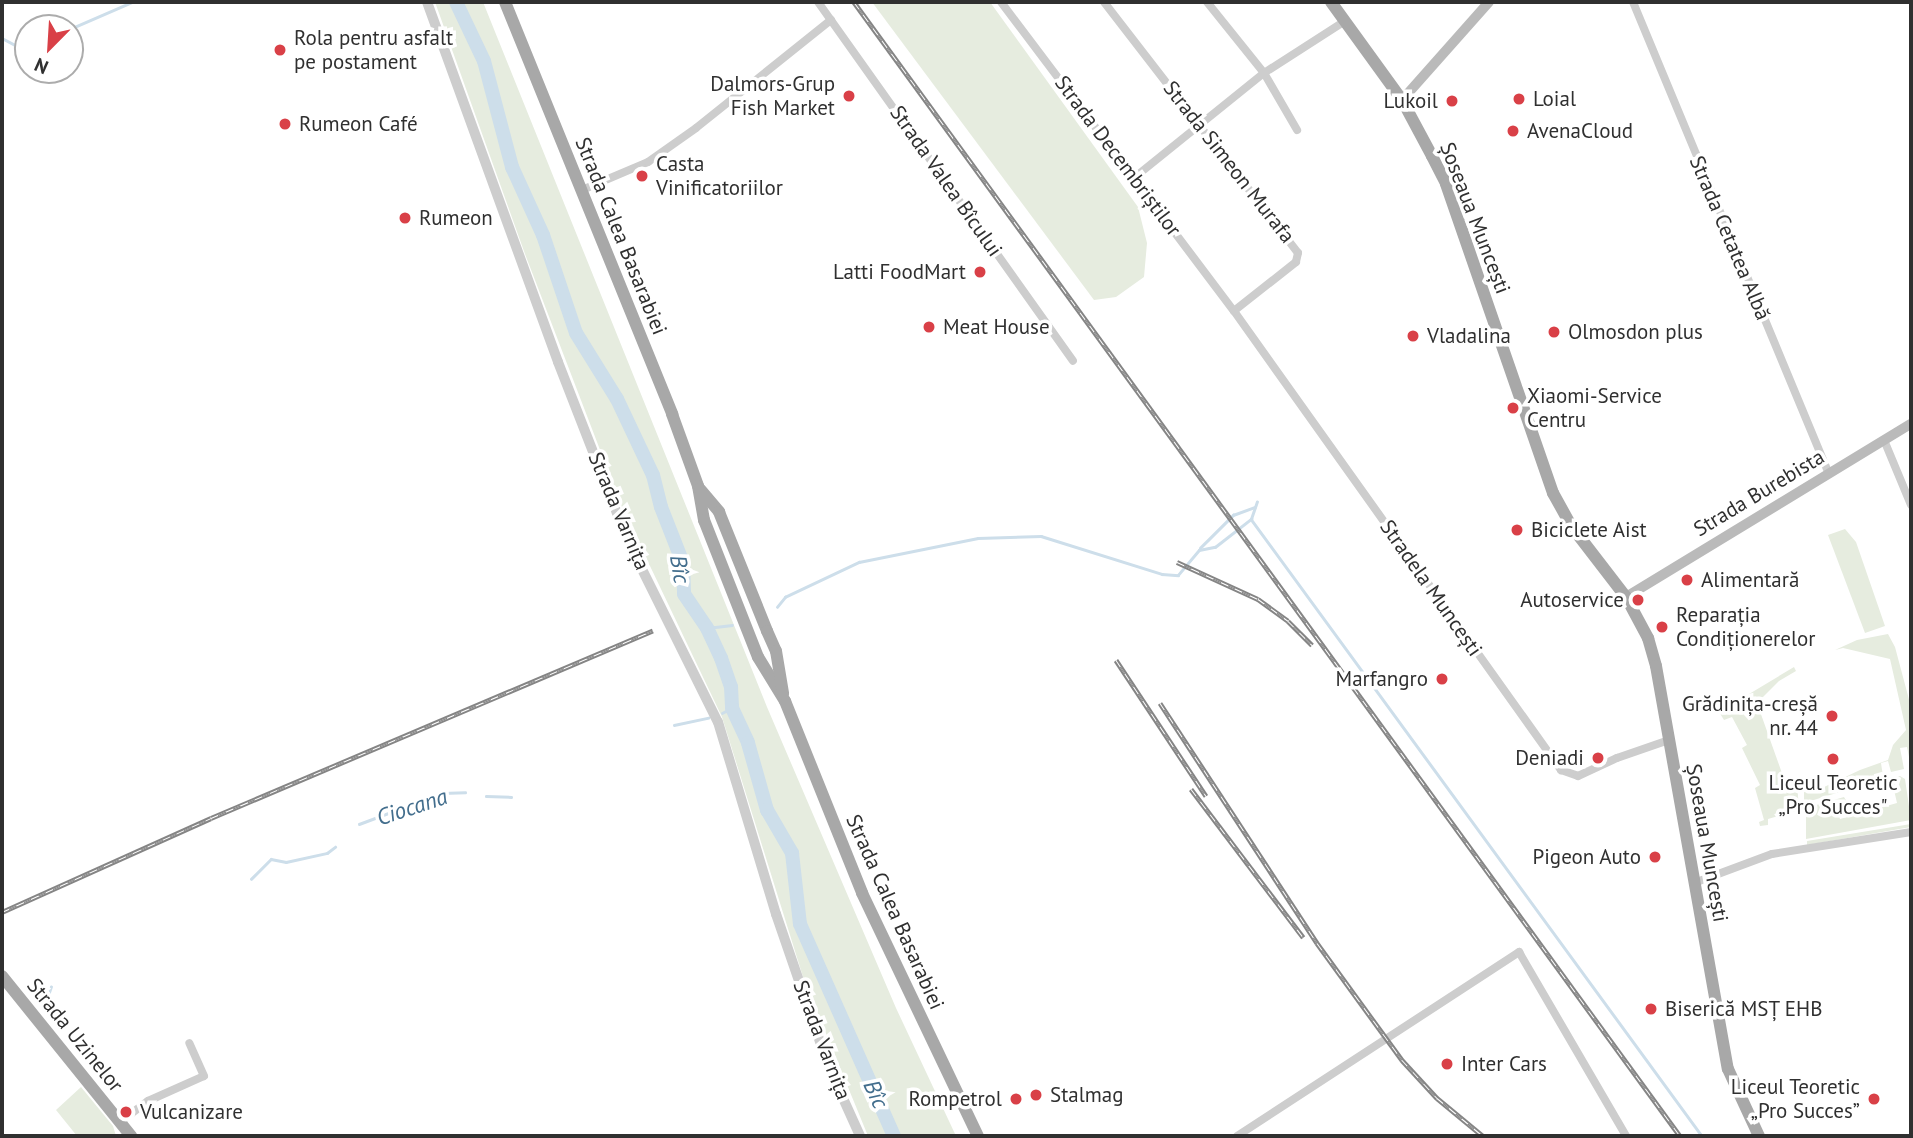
<!DOCTYPE html>
<html>
<head>
<meta charset="utf-8">
<style>
	body { margin:0 }
	#map { position:relative; width:1913px; height:1138px; overflow:hidden; background:#fff; font-family:"PT Sans",sans-serif }
	div>[style] { position:absolute }
	.green>* { inset:0; background:#e6ecdf }
	.stream>* { height:2.5px; margin:-1.25px; padding:0 1.25px; transform-origin:1.25px; border-radius:1.25px; background:#cddeea }
	.river>* { height:14px; margin:-7px; padding:0 7px; transform-origin:7px; border-radius:7px; background:#cddeea }
	.minor>* { height:8px; margin:-4px; padding:0 4px; transform-origin:4px; border-radius:4px; background:#cdcdcd }
	.tertiary>* { height:10px; margin:-5px; padding:0 5px; transform-origin:5px; border-radius:5px; background:#cdcdcd }
	.secondary>* { height:10px; margin:-5px; padding:0 5px; transform-origin:5px; border-radius:5px; background:#bababa }
	.primary>* { height:12px; margin:-6px; padding:0 6px; transform-origin:6px; border-radius:6px; background:#a8a8a8 }
	.rail>* { height:5px; margin-top:-2.5px; transform-origin:0; background:repeating-linear-gradient(90deg,#fff 0 8px,#858585 0 16px); box-sizing:border-box; border-block:2px solid #858585 }
	.dots>* { width:19px; height:19px; translate:-50% -50%; box-sizing:border-box; border:4px solid #fff; border-radius:50% }
	span { translate:-50% -50%; white-space:nowrap; text-align:center; line-height:1.15; -webkit-text-stroke:7px #fff; paint-order:stroke }
	.poi-label { font-size:21px; color:#303030 }
	.left { translate:0 -50%; text-align:left }
	.right { translate:-100% -50%; text-align:right }
	.street-label { font-size:21px; color:#303030 }
	.water-label { font-size:23px; color:#436e8d; font-style:italic }
	.frame { position:absolute; inset:0; border:4px solid #303030; pointer-events:none }
	.north { position:absolute; left:14px; top:14px; width:70px; height:70px; box-sizing:border-box; background:#fff; border:2px solid #acacac; border-radius:50%; rotate:204deg; font-size:19px; font-weight:700; line-height:28px; text-align:center; color:#303030 }
	.north::after { content:''; display:block; margin:auto; width:24px; height:32px; background:#d94047; clip-path:polygon(50% 0,100% 100%,50% 72%,0 100%) }
</style>
</head>
<body>
<div id="map">
	<div class="green">
		<div style="clip-path:polygon(435px 2px,483px 2px,767px 707px,896px 1008px,956px 1136px,868px 1136px,804px 980px,722px 717px,650px 566px,638px 549px,525px 254px)"></div>
		<div style="clip-path:polygon(872px 2px,990px 2px,1138px 207px,1147px 243px,1144px 277px,1116px 297px,1094px 300px)"></div>
		<div style="clip-path:polygon(1845px 529px,1856px 542px,1885px 626px,1865px 633px,1828px 535px)"></div>
		<div style="clip-path:polygon(1888px 634px,1895px 647px,1911px 707px,1911px 767px,1907px 747px,1900px 748px,1904px 769px,1891px 772px,1888px 761px,1881px 763px,1883px 776px,1853px 787px,1851px 782px,1841px 785px,1843px 791px,1804px 803px,1804px 783px,1822px 788px,1860px 770px,1888px 760px,1893px 745px,1906px 730px,1890px 659px,1843px 648px,1835px 650px,1857px 640px)"></div>
		<div style="clip-path:polygon(1794px 667px,1796px 671px,1779px 681px,1757px 703px,1783px 776px,1797px 782px,1799px 810px,1768px 819px,1768px 825px,1760px 826px,1759px 822px,1764px 820px,1755px 788px,1760px 785px,1742px 748px,1747px 745px,1732px 717px,1724px 720px,1719px 712px)"></div>
		<div style="clip-path:polygon(1900px 776px,1905px 779px,1911px 820px,1806px 839px,1806px 808px,1844px 797px,1847px 802px,1836px 806px,1840px 819px,1897px 803px,1894px 790px,1885px 792px,1882px 781px)"></div>
		<div style="clip-path:polygon(1911px 824px,1911px 827px,1807px 845px,1807px 841px)"></div>
		<div style="clip-path:polygon(81px 1087px,113px 1126px,116px 1136px,77px 1136px,56px 1110px)"></div>
	</div>
	<div class="stream">
		<div style="left:70px;top:29px;width:68px;rotate:-23.5deg"></div>
		<div style="left:2px;top:38px;width:19px;rotate:28deg"></div>
		<div style="left:19px;top:47px;width:9px;rotate:-6deg"></div>
		<div style="left:1251px;top:519px;width:18px;rotate:-71deg"></div>
		<div style="left:1200px;top:548px;width:47px;rotate:-45deg"></div>
		<div style="left:1233px;top:515px;width:23px;rotate:-20deg"></div>
		<div style="left:777px;top:607px;width:13px;rotate:-51deg"></div>
		<div style="left:785px;top:597px;width:82px;rotate:-25.3deg"></div>
		<div style="left:859px;top:562px;width:121px;rotate:-11.4deg"></div>
		<div style="left:978px;top:538px;width:63px;rotate:-1.8deg"></div>
		<div style="left:1041px;top:536px;width:127px;rotate:17.4deg"></div>
		<div style="left:1162px;top:574px;width:16px;rotate:4deg"></div>
		<div style="left:1178px;top:575px;width:33px;rotate:-50deg"></div>
		<div style="left:1199px;top:550px;width:16px;rotate:-11deg"></div>
		<div style="left:1215px;top:547px;width:46px;rotate:-37.9deg"></div>
		<div style="left:1251px;top:519px;width:764px;rotate:53.83deg"></div>
		<div style="left:707px;top:628px;width:25px;rotate:-7deg"></div>
		<div style="left:722px;top:713px;width:11px;rotate:-27deg"></div>
		<div style="left:674px;top:725px;width:35px;rotate:-12deg"></div>
		<div style="left:486px;top:796px;width:25px;rotate:2deg"></div>
		<div style="left:359px;top:824px;width:89px;rotate:-20.5deg"></div>
		<div style="left:442px;top:793px;width:23px;rotate:-2deg"></div>
		<div style="left:251px;top:879px;width:28px;rotate:-45deg"></div>
		<div style="left:271px;top:859px;width:15px;rotate:11deg"></div>
		<div style="left:286px;top:862px;width:42px;rotate:-12.4deg"></div>
		<div style="left:327px;top:853px;width:10px;rotate:-37deg"></div>
		<div style="left:45px;top:1004px;width:18px;rotate:-71deg"></div>
	</div>
	<div class="river">
		<div style="left:456px;top:2px;width:65px;rotate:64.6deg"></div>
		<div style="left:484px;top:61px;width:110px;rotate:75.2deg"></div>
		<div style="left:512px;top:167px;width:75px;rotate:65.5deg"></div>
		<div style="left:543px;top:235px;width:103px;rotate:71.4deg"></div>
		<div style="left:576px;top:333px;width:78px;rotate:58.2deg"></div>
		<div style="left:617px;top:399px;width:84px;rotate:64.7deg"></div>
		<div style="left:653px;top:475px;width:33px;rotate:76deg"></div>
		<div style="left:661px;top:507px;width:60px;rotate:68.6deg"></div>
		<div style="left:683px;top:563px;width:31px;rotate:88deg"></div>
		<div style="left:684px;top:594px;width:41px;rotate:55.9deg"></div>
		<div style="left:707px;top:628px;width:33px;rotate:65deg"></div>
		<div style="left:721px;top:658px;width:31px;rotate:71deg"></div>
		<div style="left:731px;top:687px;width:21px;rotate:87deg"></div>
		<div style="left:732px;top:708px;width:38px;rotate:65deg"></div>
		<div style="left:748px;top:743px;width:70px;rotate:74.2deg"></div>
		<div style="left:767px;top:810px;width:50px;rotate:59.8deg"></div>
		<div style="left:792px;top:853px;width:71px;rotate:83.6deg"></div>
		<div style="left:800px;top:924px;width:232px;rotate:66.1deg"></div>
	</div>
	<div class="minor">
		<div style="left:818px;top:2px;width:440px;rotate:54.6deg"></div>
		<div style="left:1001px;top:2px;width:387px;rotate:53deg"></div>
		<div style="left:1234px;top:311px;width:564px;rotate:54.53deg"></div>
		<div style="left:1561px;top:770px;width:18px;rotate:19deg"></div>
		<div style="left:1578px;top:776px;width:43px;rotate:-24.8deg"></div>
		<div style="left:1617px;top:758px;width:55px;rotate:-19.1deg"></div>
		<div style="left:1104px;top:2px;width:317px;rotate:52.3deg"></div>
		<div style="left:1298px;top:253px;width:9px;rotate:103deg"></div>
		<div style="left:1296px;top:262px;width:79px;rotate:141.7deg"></div>
		<div style="left:1207px;top:2px;width:91px;rotate:51.2deg"></div>
		<div style="left:1264px;top:73px;width:66px;rotate:59.9deg"></div>
		<div style="left:1633px;top:2px;width:511px;rotate:67.45deg"></div>
		<div style="left:1135px;top:177px;width:166px;rotate:-38.9deg"></div>
		<div style="left:1264px;top:73px;width:96px;rotate:-32.7deg"></div>
		<div style="left:582px;top:190px;width:72px;rotate:-23deg"></div>
		<div style="left:648px;top:162px;width:59px;rotate:-35.3deg"></div>
		<div style="left:696px;top:128px;width:173px;rotate:-38.7deg"></div>
		<div style="left:1884px;top:440px;width:70px;rotate:67.4deg"></div>
		<div style="left:1694px;top:883px;width:83px;rotate:-20.4deg"></div>
		<div style="left:1772px;top:854px;width:141px;rotate:-9deg"></div>
		<div style="left:120px;top:1122px;width:35px;rotate:-37deg"></div>
		<div style="left:148px;top:1101px;width:61px;rotate:-24.1deg"></div>
		<div style="left:204px;top:1076px;width:36px;rotate:-114deg"></div>
		<div style="left:1237px;top:1136px;width:337px;rotate:-33.1deg"></div>
		<div style="left:1519px;top:952px;width:213px;rotate:59.8deg"></div>
	</div>
	<div class="tertiary">
		<div style="left:427px;top:2px;width:383px;rotate:70deg"></div>
		<div style="left:558px;top:362px;width:190px;rotate:68.7deg"></div>
		<div style="left:627px;top:539px;width:204px;rotate:63.6deg"></div>
		<div style="left:718px;top:722px;width:201px;rotate:73.2deg"></div>
		<div style="left:776px;top:914px;width:160px;rotate:71deg"></div>
		<div style="left:828px;top:1065px;width:78px;rotate:65.7deg"></div>
	</div>
	<div class="secondary">
		<div style="left:1402px;top:100px;width:131px;rotate:-48.4deg"></div>
		<div style="left:1626px;top:597px;width:333px;rotate:-31.3deg"></div>
	</div>
	<div class="primary">
		<div style="left:505px;top:2px;width:445px;rotate:67.9deg"></div>
		<div style="left:672px;top:414px;width:77px;rotate:70.1deg"></div>
		<div style="left:698px;top:486px;width:35px;rotate:80deg"></div>
		<div style="left:704px;top:520px;width:147px;rotate:68.5deg"></div>
		<div style="left:758px;top:657px;width:52px;rotate:58.5deg"></div>
		<div style="left:785px;top:701px;width:207px;rotate:68.1deg"></div>
		<div style="left:862px;top:893px;width:269px;rotate:64.5deg"></div>
		<div style="left:1331px;top:2px;width:121px;rotate:54.1deg"></div>
		<div style="left:1402px;top:100px;width:64px;rotate:61.8deg"></div>
		<div style="left:1432px;top:156px;width:31px;rotate:63deg"></div>
		<div style="left:1446px;top:184px;width:327px;rotate:70.9deg"></div>
		<div style="left:1553px;top:493px;width:39px;rotate:61deg"></div>
		<div style="left:1572px;top:527px;width:88px;rotate:52.4deg"></div>
		<div style="left:1626px;top:597px;width:47px;rotate:61.8deg"></div>
		<div style="left:1648px;top:638px;width:29px;rotate:74deg"></div>
		<div style="left:1656px;top:666px;width:409px;rotate:79.9deg"></div>
		<div style="left:1728px;top:1069px;width:74px;rotate:65.2deg"></div>
		<div style="left:700px;top:489px;width:30px;rotate:50deg"></div>
		<div style="left:719px;top:512px;width:128px;rotate:68deg"></div>
		<div style="left:767px;top:631px;width:22px;rotate:66deg"></div>
		<div style="left:776px;top:651px;width:43px;rotate:80.5deg"></div>
		<div style="left:2px;top:976px;width:206px;rotate:51.1deg"></div>
	</div>
	<div class="rail">
		<div style="left:854px;top:2px;width:1403px;rotate:53.93deg"></div>
		<div style="left:1177px;top:562px;width:89px;rotate:24.6deg"></div>
		<div style="left:1258px;top:599px;width:37px;rotate:36deg"></div>
		<div style="left:1288px;top:621px;width:34px;rotate:45deg"></div>
		<div style="left:1116px;top:660px;width:163px;rotate:56.5deg"></div>
		<div style="left:1160px;top:703px;width:287px;rotate:56.8deg"></div>
		<div style="left:1317px;top:943px;width:145px;rotate:54deg"></div>
		<div style="left:1402px;top:1060px;width:52px;rotate:47.4deg"></div>
		<div style="left:1437px;top:1098px;width:60px;rotate:39.6deg"></div>
		<div style="left:1191px;top:789px;width:186px;rotate:52.9deg"></div>
		<div style="left:2px;top:912px;width:229px;rotate:-24.2deg"></div>
		<div style="left:211px;top:818px;width:480px;rotate:-23deg"></div>
	</div>
	<div class="dots">
		<div style="left:280px;top:50px;background:#d94047"></div>
		<div style="left:849px;top:96px;background:#d94047"></div>
		<div style="left:1519px;top:99px;background:#d94047"></div>
		<div style="left:1452px;top:101px;background:#d94047"></div>
		<div style="left:285px;top:124px;background:#d94047"></div>
		<div style="left:1513px;top:131px;background:#d94047"></div>
		<div style="left:642px;top:176px;background:#d94047"></div>
		<div style="left:405px;top:218px;background:#d94047"></div>
		<div style="left:980px;top:272px;background:#d94047"></div>
		<div style="left:929px;top:327px;background:#d94047"></div>
		<div style="left:1554px;top:332px;background:#d94047"></div>
		<div style="left:1413px;top:336px;background:#d94047"></div>
		<div style="left:1513px;top:408px;background:#d94047"></div>
		<div style="left:1517px;top:530px;background:#d94047"></div>
		<div style="left:1687px;top:580px;background:#d94047"></div>
		<div style="left:1638px;top:600px;background:#d94047"></div>
		<div style="left:1662px;top:627px;background:#d94047"></div>
		<div style="left:1442px;top:679px;background:#d94047"></div>
		<div style="left:1832px;top:716px;background:#d94047"></div>
		<div style="left:1598px;top:758px;background:#d94047"></div>
		<div style="left:1833px;top:759px;background:#d94047"></div>
		<div style="left:1655px;top:857px;background:#d94047"></div>
		<div style="left:1651px;top:1009px;background:#d94047"></div>
		<div style="left:1447px;top:1064px;background:#d94047"></div>
		<div style="left:1036px;top:1095px;background:#d94047"></div>
		<div style="left:1016px;top:1099px;background:#d94047"></div>
		<div style="left:1874px;top:1099px;background:#d94047"></div>
		<div style="left:126px;top:1112px;background:#d94047"></div>
	</div>
	<div class="poi-label">
		<span class="left" style="left:294px;top:50px">Rola pentru asfalt<br>pe postament</span>
		<span class="right" style="left:835px;top:96px">Dalmors-Grup<br>Fish Market</span>
		<span class="left" style="left:1533px;top:99px">Loial</span>
		<span class="right" style="left:1438px;top:101px">Lukoil</span>
		<span class="left" style="left:299px;top:124px">Rumeon Café</span>
		<span class="left" style="left:1527px;top:131px">AvenaCloud</span>
		<span class="left" style="left:656px;top:176px">Casta<br>Vinificatoriilor</span>
		<span class="left" style="left:419px;top:218px">Rumeon</span>
		<span class="right" style="left:966px;top:272px">Latti FoodMart</span>
		<span class="left" style="left:943px;top:327px">Meat House</span>
		<span class="left" style="left:1568px;top:332px">Olmosdon plus</span>
		<span class="left" style="left:1427px;top:336px">Vladalina</span>
		<span class="left" style="left:1527px;top:408px">Xiaomi-Service<br>Centru</span>
		<span class="left" style="left:1531px;top:530px">Biciclete Aist</span>
		<span class="left" style="left:1701px;top:580px">Alimentară</span>
		<span class="right" style="left:1624px;top:600px">Autoservice</span>
		<span class="left" style="left:1676px;top:627px">Reparația<br>Condiționerelor</span>
		<span class="right" style="left:1428px;top:679px">Marfangro</span>
		<span class="right" style="left:1818px;top:716px">Grădinița-creșă<br>nr. 44</span>
		<span class="right" style="left:1584px;top:758px">Deniadi</span>
		<span style="left:1833px;top:795px">Liceul Teoretic<br>„Pro Succes"</span>
		<span class="right" style="left:1641px;top:857px">Pigeon Auto</span>
		<span class="left" style="left:1665px;top:1009px">Biserică MSȚ EHB</span>
		<span class="left" style="left:1461px;top:1064px">Inter Cars</span>
		<span class="right" style="left:1860px;top:1099px">Liceul Teoretic<br>„Pro Succes”</span>
		<span class="left" style="left:1050px;top:1095px">Stalmag</span>
		<span class="right" style="left:1002px;top:1099px">Rompetrol</span>
		<span class="left" style="left:140px;top:1112px">Vulcanizare</span>
	</div>
	<div class="street-label">
		<span style="left:1118px;top:156px;rotate:53deg">Strada Decembriștilor</span>
		<span style="left:1229px;top:162px;rotate:52deg">Strada Simeon Murafa</span>
		<span style="left:946px;top:181px;rotate:55deg">Strada Valea Bîcului</span>
		<span style="left:1475px;top:218px;rotate:69deg">Șoseaua Muncești</span>
		<span style="left:621px;top:236px;rotate:68deg">Strada Calea Basarabiei</span>
		<span style="left:1730px;top:238px;rotate:67deg">Strada Cetatea Albă</span>
		<span style="left:1759px;top:493px;rotate:-31deg">Strada Burebista</span>
		<span style="left:619px;top:511px;rotate:67deg">Strada Varnița</span>
		<span style="left:1431px;top:588px;rotate:55deg">Stradela Muncești</span>
		<span style="left:1707px;top:843px;rotate:80deg">Șoseaua Muncești</span>
		<span style="left:895px;top:912px;rotate:66deg">Strada Calea Basarabiei</span>
		<span style="left:75px;top:1035px;rotate:51deg">Strada Uzinelor</span>
		<span style="left:822px;top:1040px;rotate:69deg">Strada Varnița</span>
	</div>
	<div class="water-label">
		<span style="left:680px;top:569px;rotate:81deg">Bîc</span>
		<span style="left:412px;top:807px;rotate:-18deg">Ciocana</span>
		<span style="left:876px;top:1094px;rotate:66deg">Bîc</span>
	</div>
	<div class="frame"></div>
	<div class="north">N</div>
</div>
</body>
</html>
